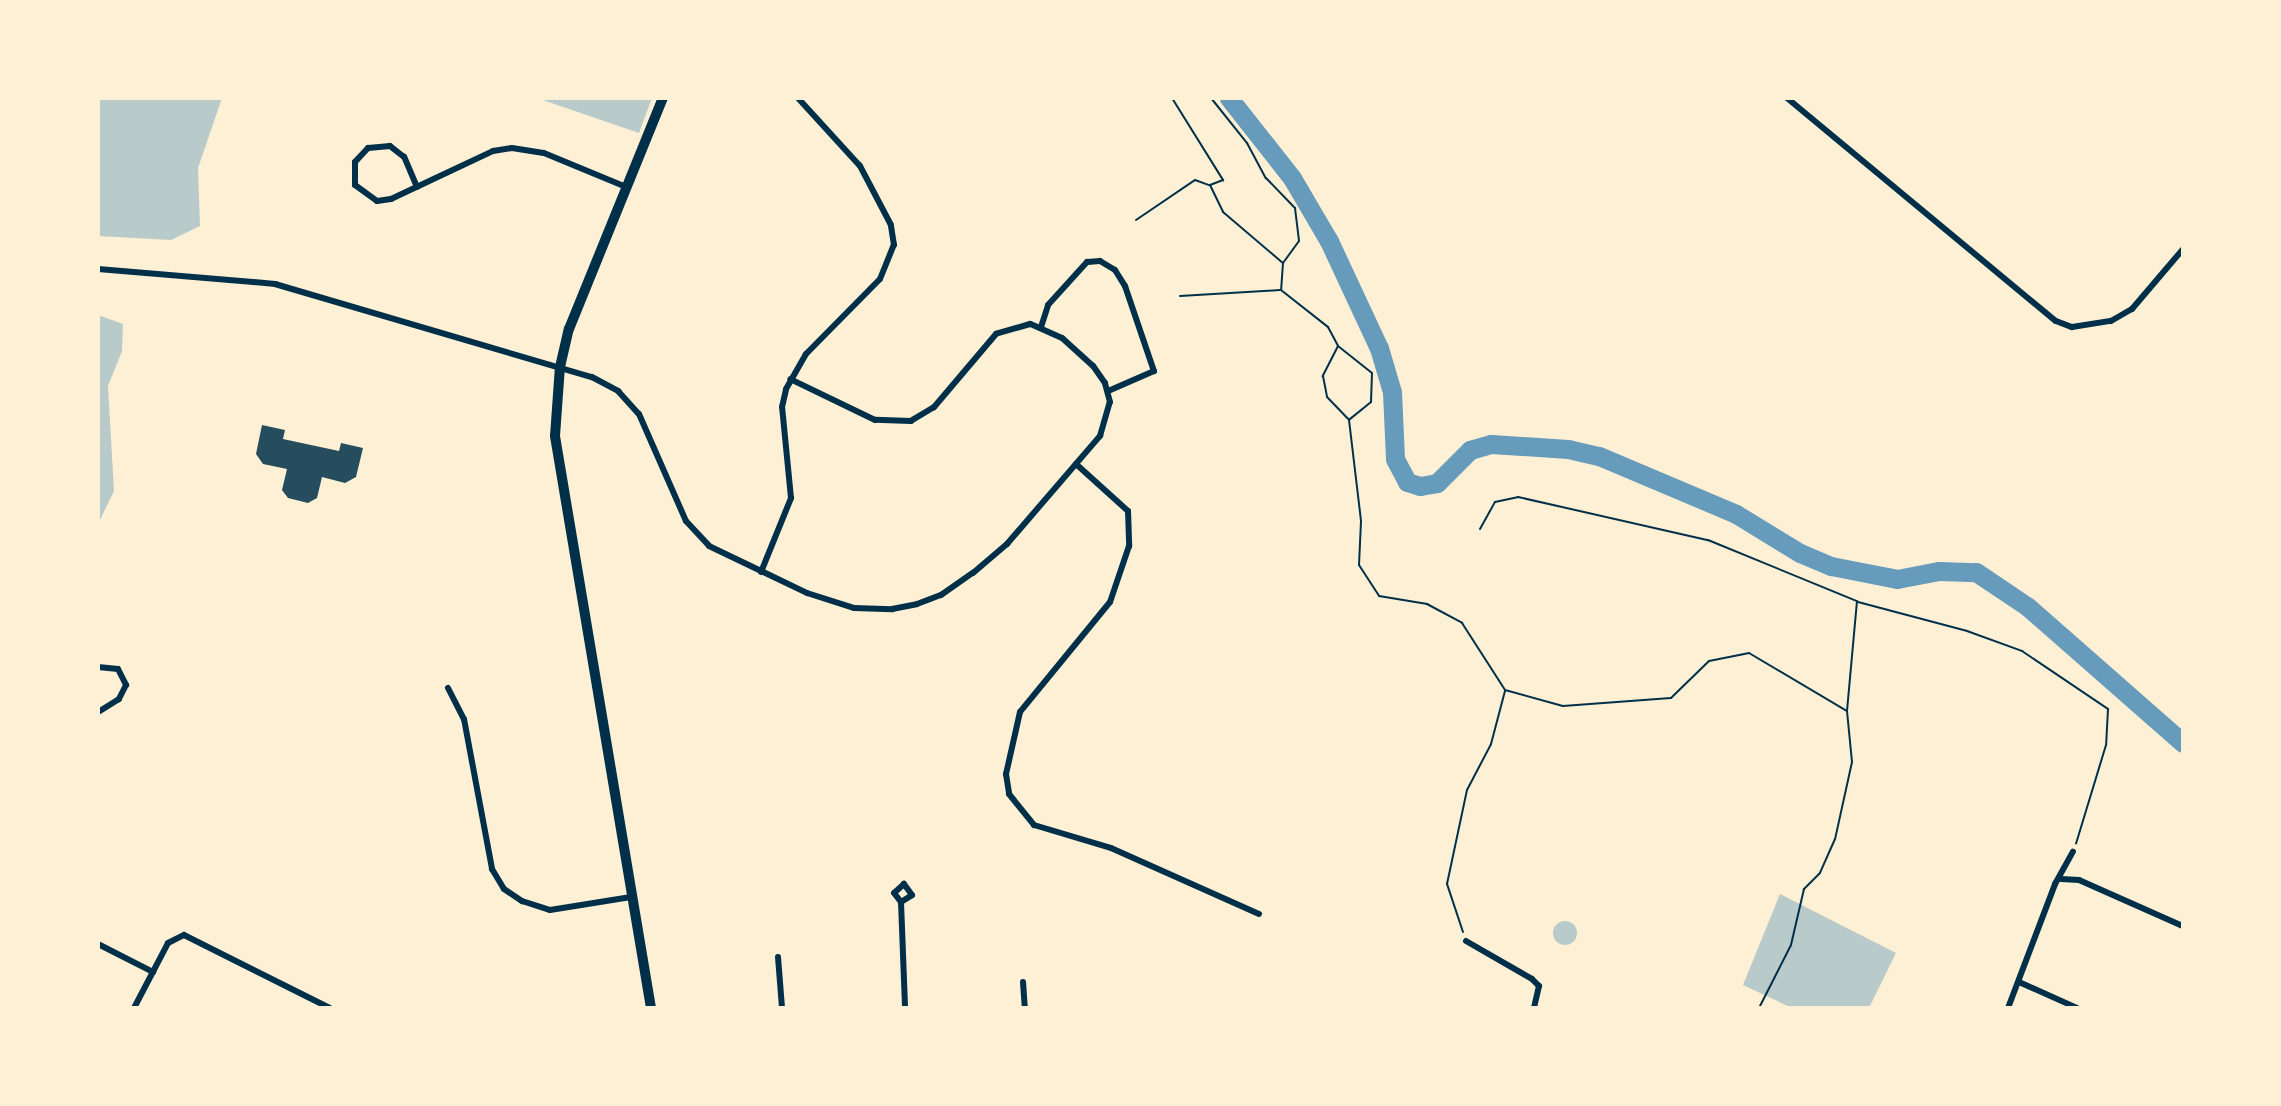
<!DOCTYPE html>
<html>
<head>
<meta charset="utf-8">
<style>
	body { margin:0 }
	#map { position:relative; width:2281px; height:1106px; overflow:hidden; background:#fdf0d5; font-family:Figtree,sans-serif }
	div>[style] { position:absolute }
	.green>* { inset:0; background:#b9caca }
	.round { border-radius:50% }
	.river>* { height:19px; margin:-9.5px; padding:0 9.5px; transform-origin:9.5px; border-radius:9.5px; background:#669bbc }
	.building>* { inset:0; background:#264d5e }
	.path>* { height:2px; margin:-1px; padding:0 1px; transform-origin:1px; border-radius:1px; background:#003049 }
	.minor>* { height:6px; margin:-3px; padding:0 3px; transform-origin:3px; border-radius:3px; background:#003049 }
	.primary>* { height:10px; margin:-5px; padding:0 5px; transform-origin:5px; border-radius:5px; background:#003049 }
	span { translate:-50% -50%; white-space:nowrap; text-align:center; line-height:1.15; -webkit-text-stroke:5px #fdf0d5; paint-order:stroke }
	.frame { position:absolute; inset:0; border:100px solid #fdf0d5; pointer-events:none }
</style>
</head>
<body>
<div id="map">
	<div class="green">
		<div style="clip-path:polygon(98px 98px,222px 98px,198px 168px,200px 226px,171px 240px,98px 236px)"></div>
		<div style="clip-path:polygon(537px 98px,652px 98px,639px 133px)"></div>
		<div style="clip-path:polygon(98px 315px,123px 324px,122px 351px,108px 386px,114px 491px,98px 524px)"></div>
		<div style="clip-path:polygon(1780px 894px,1896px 953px,1869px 1008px,1792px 1008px,1743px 985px)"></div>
		<div class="round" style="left:1553px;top:921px;width:24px;height:24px"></div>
	</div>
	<div class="river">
		<div style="left:1229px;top:98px;width:102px;rotate:51.8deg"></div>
		<div style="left:1292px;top:178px;width:73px;rotate:59.6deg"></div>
		<div style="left:1329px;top:241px;width:118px;rotate:65deg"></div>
		<div style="left:1379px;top:348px;width:46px;rotate:73.5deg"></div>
		<div style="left:1392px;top:392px;width:67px;rotate:87.4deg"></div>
		<div style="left:1395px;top:459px;width:26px;rotate:62deg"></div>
		<div style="left:1407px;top:482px;width:14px;rotate:17deg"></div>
		<div style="left:1420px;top:486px;width:17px;rotate:-10deg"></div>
		<div style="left:1437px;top:483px;width:47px;rotate:-45deg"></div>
		<div style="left:1470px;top:450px;width:22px;rotate:-16deg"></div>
		<div style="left:1491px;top:444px;width:77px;rotate:3.7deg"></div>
		<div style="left:1568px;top:449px;width:32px;rotate:13deg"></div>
		<div style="left:1599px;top:456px;width:149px;rotate:22.9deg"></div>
		<div style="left:1736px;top:514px;width:75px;rotate:31.4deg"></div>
		<div style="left:1800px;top:553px;width:34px;rotate:23deg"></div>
		<div style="left:1831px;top:566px;width:67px;rotate:11.1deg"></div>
		<div style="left:1897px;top:579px;width:43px;rotate:-10.8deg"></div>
		<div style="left:1939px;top:571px;width:37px;rotate:2deg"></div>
		<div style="left:1976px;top:572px;width:63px;rotate:33.9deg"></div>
		<div style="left:2028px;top:607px;width:206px;rotate:41.3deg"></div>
	</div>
	<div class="building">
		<div style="clip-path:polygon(262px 425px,285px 430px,283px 439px,339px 451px,341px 443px,363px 448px,356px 477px,345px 483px,322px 477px,317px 498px,308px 503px,288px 498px,282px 490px,287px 469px,263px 464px,256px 454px)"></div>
	</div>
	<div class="path">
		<div style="left:1172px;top:98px;width:97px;rotate:58.1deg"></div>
		<div style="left:1223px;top:180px;width:14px;rotate:159deg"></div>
		<div style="left:1210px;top:185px;width:30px;rotate:64deg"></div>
		<div style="left:1223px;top:212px;width:79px;rotate:40.4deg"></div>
		<div style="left:1283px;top:263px;width:27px;rotate:94deg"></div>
		<div style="left:1281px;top:290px;width:60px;rotate:38.2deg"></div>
		<div style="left:1328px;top:327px;width:21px;rotate:62deg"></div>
		<div style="left:1338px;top:346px;width:34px;rotate:117deg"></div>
		<div style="left:1323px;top:376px;width:21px;rotate:79deg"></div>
		<div style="left:1327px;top:397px;width:32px;rotate:46deg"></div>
		<div style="left:1349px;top:420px;width:102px;rotate:83.2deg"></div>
		<div style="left:1361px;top:521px;width:44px;rotate:92.6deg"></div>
		<div style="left:1359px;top:565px;width:37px;rotate:57deg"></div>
		<div style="left:1379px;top:596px;width:49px;rotate:9.5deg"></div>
		<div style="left:1427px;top:604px;width:40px;rotate:28deg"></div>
		<div style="left:1462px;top:623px;width:80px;rotate:57.3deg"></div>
		<div style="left:1505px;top:690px;width:60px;rotate:15.4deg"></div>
		<div style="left:1563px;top:706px;width:108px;rotate:-4.2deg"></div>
		<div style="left:1671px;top:698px;width:53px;rotate:-44.2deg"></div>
		<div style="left:1709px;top:661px;width:41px;rotate:-11.3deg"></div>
		<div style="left:1749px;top:653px;width:114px;rotate:30.6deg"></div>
		<div style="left:1847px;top:711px;width:51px;rotate:84.4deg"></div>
		<div style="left:1852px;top:762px;width:79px;rotate:102.4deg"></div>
		<div style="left:1835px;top:839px;width:37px;rotate:114deg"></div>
		<div style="left:1820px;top:873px;width:23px;rotate:135deg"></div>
		<div style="left:1804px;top:889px;width:57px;rotate:103.1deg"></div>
		<div style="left:1791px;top:945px;width:71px;rotate:116.9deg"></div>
		<div style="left:1211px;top:98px;width:58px;rotate:51.3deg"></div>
		<div style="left:1247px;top:143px;width:40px;rotate:62deg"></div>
		<div style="left:1266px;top:178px;width:42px;rotate:46deg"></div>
		<div style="left:1295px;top:208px;width:33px;rotate:83deg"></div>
		<div style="left:1299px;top:241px;width:26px;rotate:126deg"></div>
		<div style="left:1136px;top:220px;width:71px;rotate:-34.1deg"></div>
		<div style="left:1195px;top:180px;width:15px;rotate:20deg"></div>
		<div style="left:1180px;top:296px;width:100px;rotate:-3.4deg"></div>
		<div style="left:1338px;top:346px;width:43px;rotate:38.5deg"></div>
		<div style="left:1372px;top:373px;width:29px;rotate:92deg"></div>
		<div style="left:1371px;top:402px;width:28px;rotate:141deg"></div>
		<div style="left:1480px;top:529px;width:31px;rotate:-61deg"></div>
		<div style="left:1495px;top:502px;width:24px;rotate:-12deg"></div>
		<div style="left:1518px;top:497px;width:195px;rotate:12.8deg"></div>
		<div style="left:1708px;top:540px;width:161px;rotate:22.3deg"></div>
		<div style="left:1857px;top:601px;width:109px;rotate:95.2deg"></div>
		<div style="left:1858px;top:602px;width:113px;rotate:14.9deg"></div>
		<div style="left:1967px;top:631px;width:59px;rotate:20deg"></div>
		<div style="left:2022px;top:651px;width:104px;rotate:34deg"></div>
		<div style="left:2108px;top:709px;width:36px;rotate:93deg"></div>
		<div style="left:2106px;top:745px;width:103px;rotate:106.9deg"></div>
		<div style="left:1463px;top:932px;width:51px;rotate:-108.4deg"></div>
		<div style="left:1447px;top:884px;width:96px;rotate:-78deg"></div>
		<div style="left:1467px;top:790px;width:52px;rotate:-62.4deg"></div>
		<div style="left:1491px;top:744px;width:55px;rotate:-75.2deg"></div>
	</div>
	<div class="minor">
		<div style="left:1787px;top:98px;width:349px;rotate:39.7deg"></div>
		<div style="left:2056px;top:321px;width:17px;rotate:21deg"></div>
		<div style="left:2072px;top:327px;width:39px;rotate:-9deg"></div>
		<div style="left:2111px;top:321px;width:24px;rotate:-30deg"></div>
		<div style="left:2132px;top:309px;width:79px;rotate:-49.6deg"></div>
		<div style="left:417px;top:187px;width:33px;rotate:-113deg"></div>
		<div style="left:404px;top:157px;width:18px;rotate:-142deg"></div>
		<div style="left:390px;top:146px;width:22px;rotate:175deg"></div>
		<div style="left:368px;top:148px;width:19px;rotate:133deg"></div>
		<div style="left:355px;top:162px;width:23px;rotate:90deg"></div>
		<div style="left:355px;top:185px;width:27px;rotate:36deg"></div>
		<div style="left:377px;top:201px;width:14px;rotate:-8deg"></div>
		<div style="left:391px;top:199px;width:113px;rotate:-25.2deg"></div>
		<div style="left:493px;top:151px;width:19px;rotate:-9deg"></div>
		<div style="left:512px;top:148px;width:32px;rotate:9deg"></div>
		<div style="left:544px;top:153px;width:89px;rotate:22.5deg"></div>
		<div style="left:98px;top:269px;width:178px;rotate:4.8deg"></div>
		<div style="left:275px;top:284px;width:330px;rotate:16.4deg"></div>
		<div style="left:592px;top:377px;width:30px;rotate:28deg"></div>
		<div style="left:618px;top:391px;width:31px;rotate:48deg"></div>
		<div style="left:639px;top:414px;width:117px;rotate:66.3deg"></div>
		<div style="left:686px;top:521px;width:34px;rotate:47deg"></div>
		<div style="left:709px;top:546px;width:109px;rotate:25.6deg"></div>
		<div style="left:807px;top:593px;width:49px;rotate:17.7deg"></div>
		<div style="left:854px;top:608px;width:38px;rotate:2deg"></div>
		<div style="left:892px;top:609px;width:25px;rotate:-11deg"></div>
		<div style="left:917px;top:604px;width:26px;rotate:-21deg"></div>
		<div style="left:941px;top:595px;width:39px;rotate:-35deg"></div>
		<div style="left:973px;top:573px;width:45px;rotate:-40.5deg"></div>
		<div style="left:1007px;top:544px;width:143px;rotate:-49.3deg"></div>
		<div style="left:1100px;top:436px;width:35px;rotate:-74deg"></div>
		<div style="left:1110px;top:402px;width:20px;rotate:-105deg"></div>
		<div style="left:1105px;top:383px;width:21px;rotate:-125deg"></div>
		<div style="left:1093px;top:366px;width:42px;rotate:-137.9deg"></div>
		<div style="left:1062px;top:338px;width:35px;rotate:-156deg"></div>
		<div style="left:1030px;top:324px;width:35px;rotate:164deg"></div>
		<div style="left:996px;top:334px;width:96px;rotate:130.3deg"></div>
		<div style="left:934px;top:407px;width:27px;rotate:149deg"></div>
		<div style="left:911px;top:421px;width:36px;rotate:-178deg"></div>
		<div style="left:875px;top:420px;width:94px;rotate:-154.2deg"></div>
		<div style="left:1041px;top:327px;width:23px;rotate:-72deg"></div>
		<div style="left:1048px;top:305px;width:58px;rotate:-47.8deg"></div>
		<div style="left:1087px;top:262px;width:13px;rotate:-4deg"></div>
		<div style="left:1100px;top:261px;width:17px;rotate:31deg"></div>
		<div style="left:1115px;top:270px;width:19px;rotate:58deg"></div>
		<div style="left:1125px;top:286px;width:90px;rotate:71.2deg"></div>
		<div style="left:1154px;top:371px;width:50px;rotate:156.5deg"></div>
		<div style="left:1076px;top:464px;width:70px;rotate:42.1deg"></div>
		<div style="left:1128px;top:511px;width:35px;rotate:88deg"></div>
		<div style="left:1129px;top:546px;width:59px;rotate:108.7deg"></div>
		<div style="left:1110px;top:602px;width:142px;rotate:129.3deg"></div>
		<div style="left:1020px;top:712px;width:64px;rotate:102.7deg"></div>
		<div style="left:1006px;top:774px;width:20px;rotate:81deg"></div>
		<div style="left:1009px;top:794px;width:40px;rotate:51deg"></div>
		<div style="left:1034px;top:825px;width:80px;rotate:16.6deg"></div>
		<div style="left:1111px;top:848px;width:162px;rotate:24deg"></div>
		<div style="left:761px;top:572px;width:80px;rotate:-67.9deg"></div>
		<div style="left:791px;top:498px;width:91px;rotate:-95.6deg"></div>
		<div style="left:782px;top:407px;width:18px;rotate:-77deg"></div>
		<div style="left:786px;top:389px;width:40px;rotate:-60.3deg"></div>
		<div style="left:806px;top:354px;width:105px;rotate:-45.4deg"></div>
		<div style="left:880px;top:279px;width:37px;rotate:-68deg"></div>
		<div style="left:894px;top:245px;width:20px;rotate:-99deg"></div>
		<div style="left:891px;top:225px;width:67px;rotate:-117.7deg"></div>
		<div style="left:860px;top:166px;width:92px;rotate:-132.4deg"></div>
		<div style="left:98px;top:667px;width:20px;rotate:6deg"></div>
		<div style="left:118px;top:669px;width:18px;rotate:63deg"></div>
		<div style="left:126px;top:685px;width:16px;rotate:117deg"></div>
		<div style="left:119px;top:699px;width:25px;rotate:148deg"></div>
		<div style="left:448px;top:688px;width:35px;rotate:63deg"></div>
		<div style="left:464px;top:719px;width:153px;rotate:79.4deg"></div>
		<div style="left:492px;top:869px;width:23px;rotate:59deg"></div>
		<div style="left:504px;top:889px;width:22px;rotate:34deg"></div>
		<div style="left:522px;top:901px;width:29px;rotate:18deg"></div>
		<div style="left:550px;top:910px;width:82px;rotate:-9.1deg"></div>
		<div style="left:2061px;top:879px;width:18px;rotate:3deg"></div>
		<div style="left:2079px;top:880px;width:114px;rotate:23.9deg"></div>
		<div style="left:901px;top:902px;width:13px;rotate:-32deg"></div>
		<div style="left:912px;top:895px;width:14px;rotate:-126deg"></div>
		<div style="left:904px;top:884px;width:13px;rotate:138deg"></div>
		<div style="left:894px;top:893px;width:11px;rotate:52deg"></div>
		<div style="left:901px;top:902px;width:106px;rotate:87.8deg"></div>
		<div style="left:1466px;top:941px;width:76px;rotate:29.9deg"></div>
		<div style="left:1532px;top:979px;width:10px;rotate:45deg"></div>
		<div style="left:1539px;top:986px;width:23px;rotate:103deg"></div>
		<div style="left:98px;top:944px;width:62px;rotate:27deg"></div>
		<div style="left:778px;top:957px;width:51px;rotate:85.5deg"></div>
		<div style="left:1023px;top:982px;width:26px;rotate:86deg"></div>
		<div style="left:2019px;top:982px;width:64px;rotate:24.1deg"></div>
		<div style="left:134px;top:1008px;width:73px;rotate:-62.4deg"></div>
		<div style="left:168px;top:943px;width:18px;rotate:-27deg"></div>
		<div style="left:184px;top:935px;width:163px;rotate:26.6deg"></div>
		<div style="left:2008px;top:1008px;width:133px;rotate:-69.2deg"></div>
		<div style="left:2055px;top:884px;width:37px;rotate:-61deg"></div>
	</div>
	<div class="primary">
		<div style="left:651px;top:1008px;width:580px;rotate:-99.53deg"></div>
		<div style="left:555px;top:436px;width:69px;rotate:-85.9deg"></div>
		<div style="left:560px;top:367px;width:39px;rotate:-77deg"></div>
		<div style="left:569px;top:329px;width:249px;rotate:-67.9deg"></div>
	</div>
	<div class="frame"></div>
</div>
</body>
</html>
